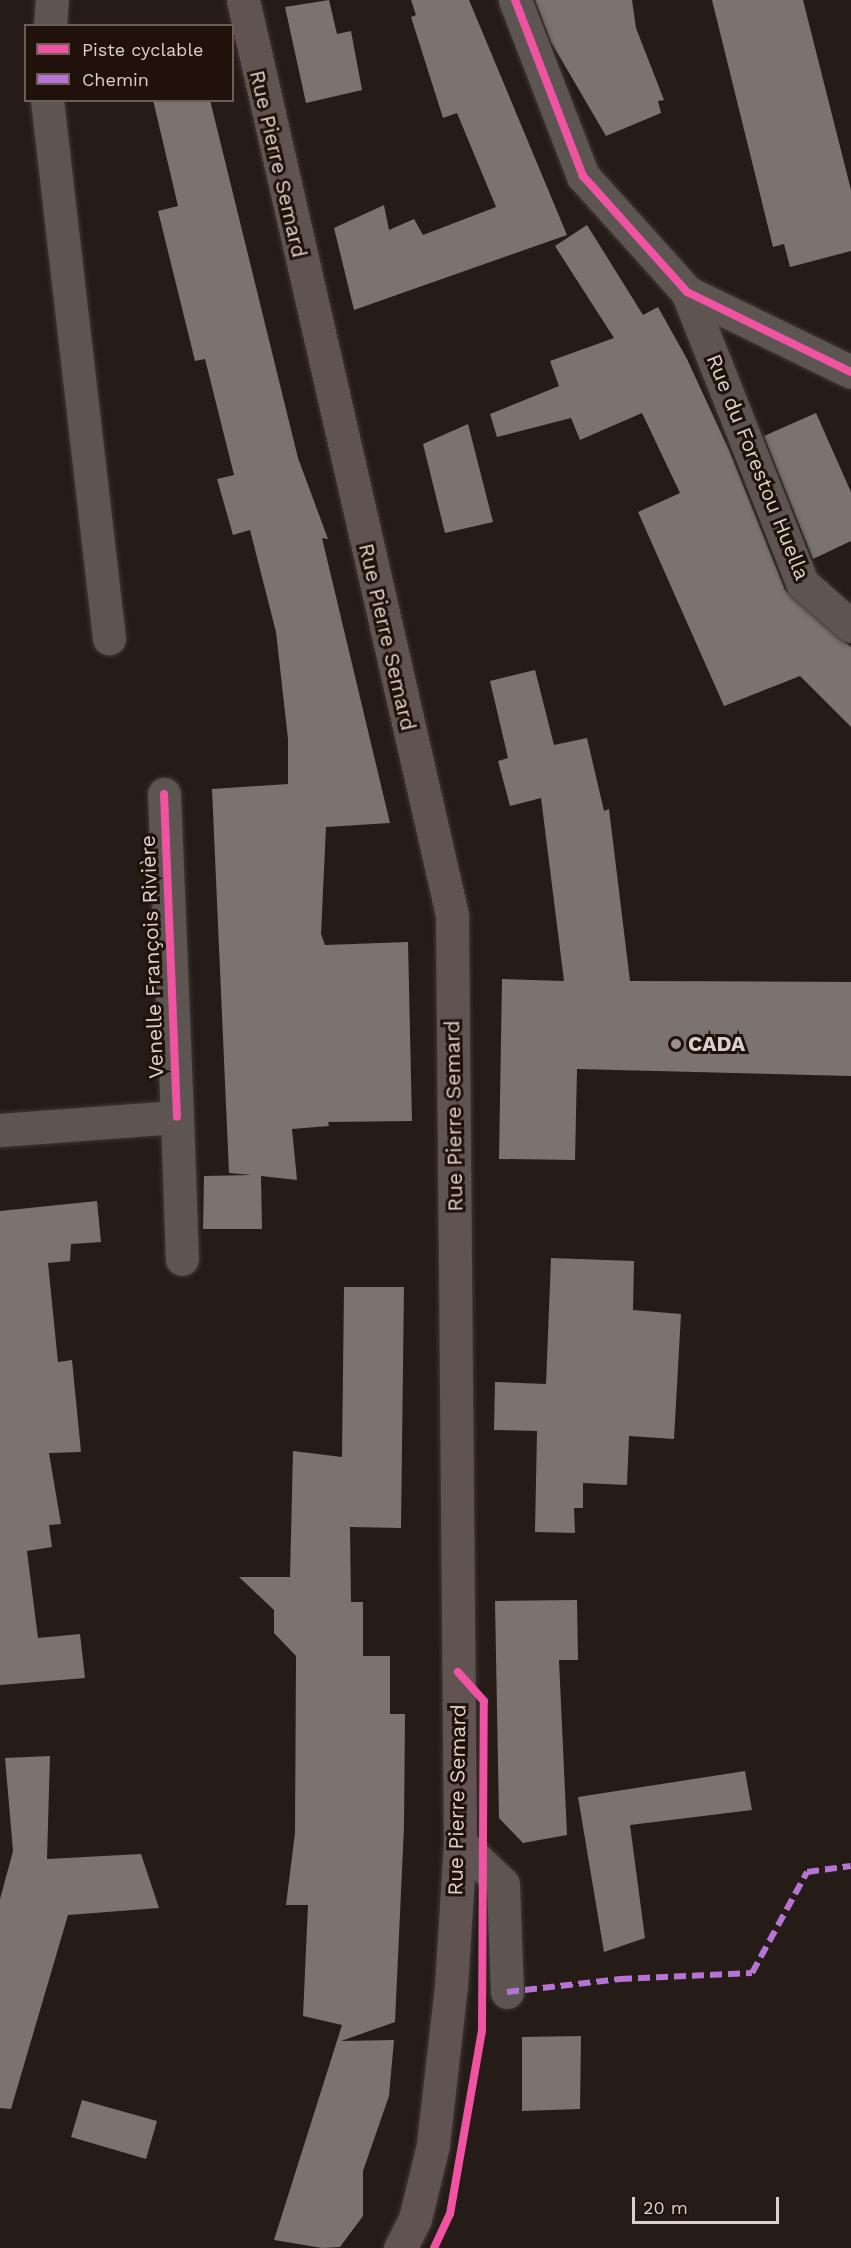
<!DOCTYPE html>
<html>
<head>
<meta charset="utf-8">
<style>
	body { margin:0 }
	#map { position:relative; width:851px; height:2248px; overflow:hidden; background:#251c18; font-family:"Work Sans",sans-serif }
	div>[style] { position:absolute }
	.building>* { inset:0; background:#7b736f }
	.roads { filter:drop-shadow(0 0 2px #3f3735) drop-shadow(0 0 2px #3f3735) }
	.minor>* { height:33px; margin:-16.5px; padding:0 16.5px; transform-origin:16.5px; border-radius:16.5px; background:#5c5552 }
	.major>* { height:33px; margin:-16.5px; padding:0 16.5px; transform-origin:16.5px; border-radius:16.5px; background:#625353 }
	.quiet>* { height:6px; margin-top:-3px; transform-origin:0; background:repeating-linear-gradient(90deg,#b673d3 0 12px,transparent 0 18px) }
	.cycleway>* { height:8px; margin:-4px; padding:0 4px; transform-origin:4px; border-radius:4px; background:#f153a3 }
	.dots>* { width:16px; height:16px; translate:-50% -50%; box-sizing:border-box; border:3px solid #20120a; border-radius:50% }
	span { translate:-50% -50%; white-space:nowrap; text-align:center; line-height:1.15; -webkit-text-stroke:6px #20120a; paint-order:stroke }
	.street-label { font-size:21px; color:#dbd0cb }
	.poi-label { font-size:21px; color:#dbd0cb; font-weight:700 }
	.left { translate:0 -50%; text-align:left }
	.legend { position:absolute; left:24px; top:24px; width:210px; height:78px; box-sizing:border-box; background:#20120a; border:2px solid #6b5e57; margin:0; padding:8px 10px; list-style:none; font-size:18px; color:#dbd0cb }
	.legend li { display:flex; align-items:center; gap:12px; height:30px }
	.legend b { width:30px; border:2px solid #6b5e57 }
	.scale { position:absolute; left:632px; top:2197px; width:147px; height:27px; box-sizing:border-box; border:3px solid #dbd0cb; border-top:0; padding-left:8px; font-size:18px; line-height:21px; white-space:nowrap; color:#dbd0cb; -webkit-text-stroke:4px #20120a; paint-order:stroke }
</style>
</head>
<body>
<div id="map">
	<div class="building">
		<div style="clip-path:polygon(329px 0,337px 34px,351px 31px,362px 90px,306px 103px,285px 7px)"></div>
		<div style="clip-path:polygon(411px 0,469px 0,567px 235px,354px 310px,334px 228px,384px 205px,389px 230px,414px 219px,423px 235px,496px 207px,457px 113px,443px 118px,411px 17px,416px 15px)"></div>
		<div style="clip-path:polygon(535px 0,632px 0,636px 28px,664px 100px,658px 101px,661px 113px,606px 136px,551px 42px)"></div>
		<div style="clip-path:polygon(712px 0,803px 0,851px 190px,851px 251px,790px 267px,784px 244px,773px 247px)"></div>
		<div style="clip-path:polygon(153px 100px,210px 100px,298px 458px,328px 539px,322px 538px,390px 823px,326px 827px,321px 934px,325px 945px,408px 942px,412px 1121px,328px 1122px,329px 1126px,292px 1129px,297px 1180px,261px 1176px,262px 1229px,203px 1229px,204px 1176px,252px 1175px,229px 1173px,212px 789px,288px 784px,288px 739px,276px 632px,250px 530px,233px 535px,217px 479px,234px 475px,205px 359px,195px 361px,158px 211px,178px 206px)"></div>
		<div style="clip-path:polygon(587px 225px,643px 315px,658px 307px,687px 359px,729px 450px,785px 590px,851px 647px,851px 727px,800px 676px,724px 706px,638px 512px,680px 493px,642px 413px,580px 440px,571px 418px,497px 437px,490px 414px,559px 386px,550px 361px,614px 338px,555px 246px)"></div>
		<div style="clip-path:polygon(816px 413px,851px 492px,851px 541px,813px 559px,764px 436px)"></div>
		<div style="clip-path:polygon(468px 424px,493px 522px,445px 533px,423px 444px)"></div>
		<div style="clip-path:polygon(535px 670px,554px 745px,587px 738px,604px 811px,609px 809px,630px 981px,851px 982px,851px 1076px,577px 1069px,575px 1160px,499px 1159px,502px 979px,564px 981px,541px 798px,510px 806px,498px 761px,508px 758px,490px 681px)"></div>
		<div style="clip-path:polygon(97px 1201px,101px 1242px,71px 1244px,70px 1261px,48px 1263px,58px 1362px,72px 1360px,81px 1452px,49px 1453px,61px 1524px,49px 1525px,52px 1547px,27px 1551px,38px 1638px,80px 1634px,85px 1678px,0 1685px,0 1211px)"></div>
		<div style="clip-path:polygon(551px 1258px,634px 1261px,633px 1310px,681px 1314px,674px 1439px,629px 1436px,627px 1485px,583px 1483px,583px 1508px,574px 1508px,575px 1533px,535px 1532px,537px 1431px,494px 1430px,495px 1382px,546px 1384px)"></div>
		<div style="clip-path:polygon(344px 1287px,404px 1287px,401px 1528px,350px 1527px,351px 1602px,363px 1602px,363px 1656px,390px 1656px,390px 1714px,405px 1714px,404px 1827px,395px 2022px,341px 2041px,394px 2040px,389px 2096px,363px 2171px,363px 2216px,340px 2247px,322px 2248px,274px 2240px,342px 2025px,303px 2016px,308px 1905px,286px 1905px,295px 1833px,296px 1656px,274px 1633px,274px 1610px,239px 1577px,290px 1577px,293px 1451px,342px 1457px)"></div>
		<div style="clip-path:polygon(577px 1600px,578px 1660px,559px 1660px,567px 1835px,523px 1843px,499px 1818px,495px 1601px)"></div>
		<div style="clip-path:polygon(50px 1756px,47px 1859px,141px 1854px,159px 1908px,68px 1915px,11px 2109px,0 2108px,0 1899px,13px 1851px,5px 1758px)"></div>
		<div style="clip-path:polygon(745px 1771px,752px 1810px,630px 1825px,645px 1938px,604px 1952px,578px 1797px)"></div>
		<div style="clip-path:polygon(581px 2036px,580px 2109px,522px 2111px,522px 2037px)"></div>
		<div style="clip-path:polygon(82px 2100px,157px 2121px,146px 2159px,71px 2137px)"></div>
	</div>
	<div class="roads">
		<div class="minor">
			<div style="left:515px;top:0;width:189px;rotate:68.9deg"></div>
			<div style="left:583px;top:176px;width:156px;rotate:48.1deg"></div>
			<div style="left:687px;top:292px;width:182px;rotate:26deg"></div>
			<div style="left:50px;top:26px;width:26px;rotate:-86deg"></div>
			<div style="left:47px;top:100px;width:542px;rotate:83.43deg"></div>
			<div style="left:687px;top:292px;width:313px;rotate:68.4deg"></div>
			<div style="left:802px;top:583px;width:65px;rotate:41.3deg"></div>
			<div style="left:164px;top:794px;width:323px;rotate:87.7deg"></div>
			<div style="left:0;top:1130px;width:177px;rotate:-4.2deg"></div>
			<div style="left:177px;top:1117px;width:142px;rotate:88deg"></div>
			<div style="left:460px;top:1843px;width:59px;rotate:43.6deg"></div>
			<div style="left:503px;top:1884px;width:108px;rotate:87.9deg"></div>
		</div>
		<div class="major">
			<div style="left:243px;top:0;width:939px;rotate:77.13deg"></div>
			<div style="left:452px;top:915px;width:928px;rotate:89.51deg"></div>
			<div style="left:460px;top:1843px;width:143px;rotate:93.6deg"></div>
			<div style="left:451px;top:1986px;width:160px;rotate:96.5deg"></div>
			<div style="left:433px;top:2145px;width:76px;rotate:103.7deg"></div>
			<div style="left:415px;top:2219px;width:33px;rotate:117deg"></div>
		</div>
	</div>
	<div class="quiet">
		<div style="left:507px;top:1992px;width:114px;rotate:-6.6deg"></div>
		<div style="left:620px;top:1979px;width:132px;rotate:-2.6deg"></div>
		<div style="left:752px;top:1973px;width:115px;rotate:-61.4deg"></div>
		<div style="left:807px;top:1872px;width:44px;rotate:-7.8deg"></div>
	</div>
	<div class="cycleway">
		<div style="left:515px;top:0;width:189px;rotate:68.9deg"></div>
		<div style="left:583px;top:176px;width:156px;rotate:48.1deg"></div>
		<div style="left:687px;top:292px;width:182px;rotate:26deg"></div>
		<div style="left:164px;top:794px;width:323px;rotate:87.7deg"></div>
		<div style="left:434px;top:2248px;width:38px;rotate:-65deg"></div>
		<div style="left:450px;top:2214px;width:186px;rotate:-80.1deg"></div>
		<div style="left:482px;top:2031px;width:330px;rotate:-89.7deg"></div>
		<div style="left:484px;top:1701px;width:39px;rotate:-132deg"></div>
	</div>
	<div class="dots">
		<div style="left:676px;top:1044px;background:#9b918c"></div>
	</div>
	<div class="street-label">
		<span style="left:278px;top:164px;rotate:77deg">Rue Pierre Semard</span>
		<span style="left:758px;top:467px;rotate:68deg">Rue du Forestou Huella</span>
		<span style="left:387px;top:637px;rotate:77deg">Rue Pierre Semard</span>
		<span style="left:152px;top:957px;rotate:-92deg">Venelle François Rivière</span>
		<span style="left:454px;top:1116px;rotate:-91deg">Rue Pierre Semard</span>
		<span style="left:457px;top:1800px;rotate:-89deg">Rue Pierre Semard</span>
	</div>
	<div class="poi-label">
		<span class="left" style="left:688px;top:1044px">CADA</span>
	</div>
	<ul class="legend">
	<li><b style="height:8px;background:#f153a3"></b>Piste cyclable</li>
	<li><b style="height:8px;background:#b673d3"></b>Chemin</li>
	</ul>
	<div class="scale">20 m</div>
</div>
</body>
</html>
